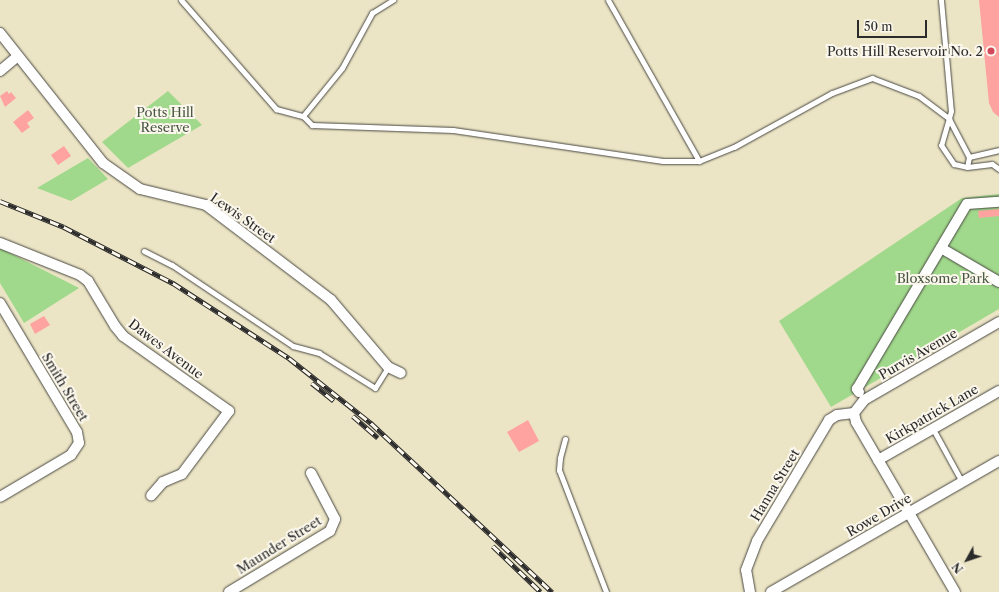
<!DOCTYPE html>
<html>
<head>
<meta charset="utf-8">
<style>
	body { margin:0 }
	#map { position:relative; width:999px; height:592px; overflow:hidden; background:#ece5c5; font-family:"Libre Caslon Text",serif }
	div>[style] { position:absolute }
	.green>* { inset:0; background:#a0d98b }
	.building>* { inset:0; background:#fea39f }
	.roads { filter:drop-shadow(0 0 1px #484742) drop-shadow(0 0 1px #484742) }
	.lane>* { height:5px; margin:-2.5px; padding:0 2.5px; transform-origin:2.5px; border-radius:2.5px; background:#fff }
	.street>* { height:10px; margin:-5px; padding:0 5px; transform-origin:5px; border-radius:5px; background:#fff }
	.rail>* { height:4.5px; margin-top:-2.25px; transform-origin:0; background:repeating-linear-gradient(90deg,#fbf7ec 0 9px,#2b2b2b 0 18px); box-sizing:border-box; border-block:1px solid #2b2b2b }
	.dots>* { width:11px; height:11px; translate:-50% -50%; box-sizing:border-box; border:2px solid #fbf7ec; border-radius:50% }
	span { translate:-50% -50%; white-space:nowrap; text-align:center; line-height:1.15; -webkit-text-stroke:4px #fbf7ec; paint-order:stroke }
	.poi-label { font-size:13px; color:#2b2b2b }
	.right { translate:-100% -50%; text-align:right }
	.park-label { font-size:13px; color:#485643 }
	.street-label { font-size:13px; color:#2b2b2b }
	.north { position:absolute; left:947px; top:540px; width:40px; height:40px; -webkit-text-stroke:3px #fbf7ec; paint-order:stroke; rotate:230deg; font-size:11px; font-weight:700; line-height:16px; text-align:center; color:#2b2b2b }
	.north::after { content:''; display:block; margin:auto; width:14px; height:18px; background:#2b2b2b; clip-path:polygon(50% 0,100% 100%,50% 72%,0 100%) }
	.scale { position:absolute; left:857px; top:20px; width:70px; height:18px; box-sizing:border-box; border:2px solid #2b2b2b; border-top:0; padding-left:5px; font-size:12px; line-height:14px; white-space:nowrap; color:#2b2b2b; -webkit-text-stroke:3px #fbf7ec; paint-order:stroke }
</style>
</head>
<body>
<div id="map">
	<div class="green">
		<div style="clip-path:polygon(168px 91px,202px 125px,128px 168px,102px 142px)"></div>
		<div style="clip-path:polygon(88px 158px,108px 179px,71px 201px,37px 188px)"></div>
		<div style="clip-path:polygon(999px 194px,999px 309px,831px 407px,779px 321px,962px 198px)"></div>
		<div style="clip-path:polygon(0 248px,79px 288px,24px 323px,0 283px)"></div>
	</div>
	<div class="building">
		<div style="clip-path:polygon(979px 0,999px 0,999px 117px,993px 112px,989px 103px)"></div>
		<div style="clip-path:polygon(7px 91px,9px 94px,11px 92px,16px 98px,5px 107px,0 96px)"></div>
		<div style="clip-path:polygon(28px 110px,34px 118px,27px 123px,30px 127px,22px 133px,13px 122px)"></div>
		<div style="clip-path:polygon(64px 146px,71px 156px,58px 165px,51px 155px)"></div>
		<div style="clip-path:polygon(999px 209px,999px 216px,979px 218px,978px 211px)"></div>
		<div style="clip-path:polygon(44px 316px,50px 325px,35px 334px,30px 324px)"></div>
		<div style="clip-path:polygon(528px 420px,539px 441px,519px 452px,507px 432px)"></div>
	</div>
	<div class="roads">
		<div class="lane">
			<div style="left:181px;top:0;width:145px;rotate:48.9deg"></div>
			<div style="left:276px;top:109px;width:28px;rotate:15deg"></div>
			<div style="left:303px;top:116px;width:62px;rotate:-50.9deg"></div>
			<div style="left:342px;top:68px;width:63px;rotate:-61.4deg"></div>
			<div style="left:372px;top:13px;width:25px;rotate:-32deg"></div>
			<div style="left:608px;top:0;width:185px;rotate:60.5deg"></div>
			<div style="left:941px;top:0;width:111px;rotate:84.9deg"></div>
			<div style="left:951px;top:111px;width:35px;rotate:106deg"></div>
			<div style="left:941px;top:145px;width:23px;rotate:56deg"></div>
			<div style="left:954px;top:164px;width:13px;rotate:13deg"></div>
			<div style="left:967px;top:167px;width:25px;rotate:-7deg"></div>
			<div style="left:992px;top:164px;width:9px;rotate:36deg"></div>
			<div style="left:303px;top:116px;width:13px;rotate:45deg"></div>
			<div style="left:312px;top:125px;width:141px;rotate:2deg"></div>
			<div style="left:453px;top:130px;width:212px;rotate:8.4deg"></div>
			<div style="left:663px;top:161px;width:36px"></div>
			<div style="left:699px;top:161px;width:38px;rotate:-22deg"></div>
			<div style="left:734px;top:147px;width:112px;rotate:-28.9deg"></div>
			<div style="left:832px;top:93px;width:43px;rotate:-20.6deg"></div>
			<div style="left:872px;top:78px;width:50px;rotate:21deg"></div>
			<div style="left:919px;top:96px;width:38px;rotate:37deg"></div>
			<div style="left:949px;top:119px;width:43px;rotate:62.2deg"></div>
			<div style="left:969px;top:157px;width:10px;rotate:101deg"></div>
			<div style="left:969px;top:157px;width:31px;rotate:-13deg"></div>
			<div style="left:144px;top:251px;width:31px;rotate:27deg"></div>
			<div style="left:172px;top:265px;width:146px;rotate:33.8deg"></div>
			<div style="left:293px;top:346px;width:27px;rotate:15deg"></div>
			<div style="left:319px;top:353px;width:66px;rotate:32deg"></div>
			<div style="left:375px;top:388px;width:25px;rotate:-58deg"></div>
			<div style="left:933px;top:429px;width:60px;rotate:61.3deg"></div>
			<div style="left:565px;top:439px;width:20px;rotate:105deg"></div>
			<div style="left:560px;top:458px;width:12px;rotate:95deg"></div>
			<div style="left:559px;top:470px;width:131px;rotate:68.9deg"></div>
		</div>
		<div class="street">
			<div style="left:0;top:33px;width:166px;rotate:51.6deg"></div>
			<div style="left:103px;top:163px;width:45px;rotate:35.1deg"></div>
			<div style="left:140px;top:189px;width:68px;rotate:13.6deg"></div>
			<div style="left:206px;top:205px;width:157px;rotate:37.2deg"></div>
			<div style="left:331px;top:300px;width:88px;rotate:49.6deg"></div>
			<div style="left:388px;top:367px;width:14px;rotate:25deg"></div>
			<div style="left:0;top:71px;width:23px;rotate:-40deg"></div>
			<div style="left:0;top:243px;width:86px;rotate:21.8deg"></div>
			<div style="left:80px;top:275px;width:10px;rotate:37deg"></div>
			<div style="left:88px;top:281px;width:52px;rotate:59deg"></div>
			<div style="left:115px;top:326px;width:13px;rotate:51deg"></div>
			<div style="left:123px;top:336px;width:130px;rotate:35.3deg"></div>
			<div style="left:229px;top:411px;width:79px;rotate:126.7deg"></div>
			<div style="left:182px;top:474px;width:21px;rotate:157deg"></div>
			<div style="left:163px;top:482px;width:18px;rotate:131deg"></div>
			<div style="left:941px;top:248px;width:67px;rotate:30.4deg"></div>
			<div style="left:0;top:303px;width:150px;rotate:59.2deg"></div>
			<div style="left:77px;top:432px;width:11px;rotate:80deg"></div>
			<div style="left:79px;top:443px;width:14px;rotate:124deg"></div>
			<div style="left:71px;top:455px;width:82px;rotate:149.4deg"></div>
			<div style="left:859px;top:392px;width:4px;rotate:-124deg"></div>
			<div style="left:857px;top:389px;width:215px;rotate:-59.3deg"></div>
			<div style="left:967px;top:204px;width:32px;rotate:-4deg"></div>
			<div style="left:878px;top:460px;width:139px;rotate:-29.7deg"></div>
			<div style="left:229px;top:592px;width:118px;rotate:-31.1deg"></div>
			<div style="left:330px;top:531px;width:13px;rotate:-67deg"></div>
			<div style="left:335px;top:519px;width:52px;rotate:-117.6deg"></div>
			<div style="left:750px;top:592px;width:22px;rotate:-100deg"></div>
			<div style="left:746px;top:570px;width:31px;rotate:-69deg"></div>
			<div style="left:757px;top:541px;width:141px;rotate:-59.2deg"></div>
			<div style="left:829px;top:420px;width:9px;rotate:-32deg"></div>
			<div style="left:837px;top:415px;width:17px;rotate:-7deg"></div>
			<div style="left:771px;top:592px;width:263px;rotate:-29.9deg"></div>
			<div style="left:955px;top:592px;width:197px;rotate:-120.2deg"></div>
			<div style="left:856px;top:422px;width:9px;rotate:-103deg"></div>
			<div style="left:854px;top:413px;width:16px;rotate:-52deg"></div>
			<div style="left:864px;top:400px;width:156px;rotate:-30deg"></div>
		</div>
	</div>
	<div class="rail">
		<div style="left:0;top:201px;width:69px;rotate:22.1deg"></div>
		<div style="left:64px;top:227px;width:123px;rotate:27.2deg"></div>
		<div style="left:173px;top:283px;width:138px;rotate:32.9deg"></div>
		<div style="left:289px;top:358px;width:105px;rotate:38.4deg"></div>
		<div style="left:371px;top:423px;width:248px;rotate:43deg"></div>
		<div style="left:312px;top:383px;width:28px;rotate:39deg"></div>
		<div style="left:353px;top:416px;width:33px;rotate:41deg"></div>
		<div style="left:493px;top:546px;width:66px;rotate:43.8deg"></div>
	</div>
	<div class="dots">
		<div style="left:991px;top:51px;background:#d1495b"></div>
	</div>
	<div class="poi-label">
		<span class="right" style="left:983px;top:51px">Potts Hill Reservoir No. 2</span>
	</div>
	<div class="park-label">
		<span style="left:165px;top:120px">Potts Hill<br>Reserve</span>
		<span style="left:943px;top:278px">Bloxsome Park</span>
	</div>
	<div class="street-label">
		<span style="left:243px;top:218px;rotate:35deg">Lewis Street</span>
		<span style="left:166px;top:349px;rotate:37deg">Dawes Avenue</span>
		<span style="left:918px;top:354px;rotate:-30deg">Purvis Avenue</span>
		<span style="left:65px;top:387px;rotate:59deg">Smith Street</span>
		<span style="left:932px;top:414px;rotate:-30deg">Kirkpatrick Lane</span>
		<span style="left:775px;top:485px;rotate:-59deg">Hanna Street</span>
		<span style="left:879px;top:515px;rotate:-30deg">Rowe Drive</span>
		<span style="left:279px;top:545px;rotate:-32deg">Maunder Street</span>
	</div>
	<div class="north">N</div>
	<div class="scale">50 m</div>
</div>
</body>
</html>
